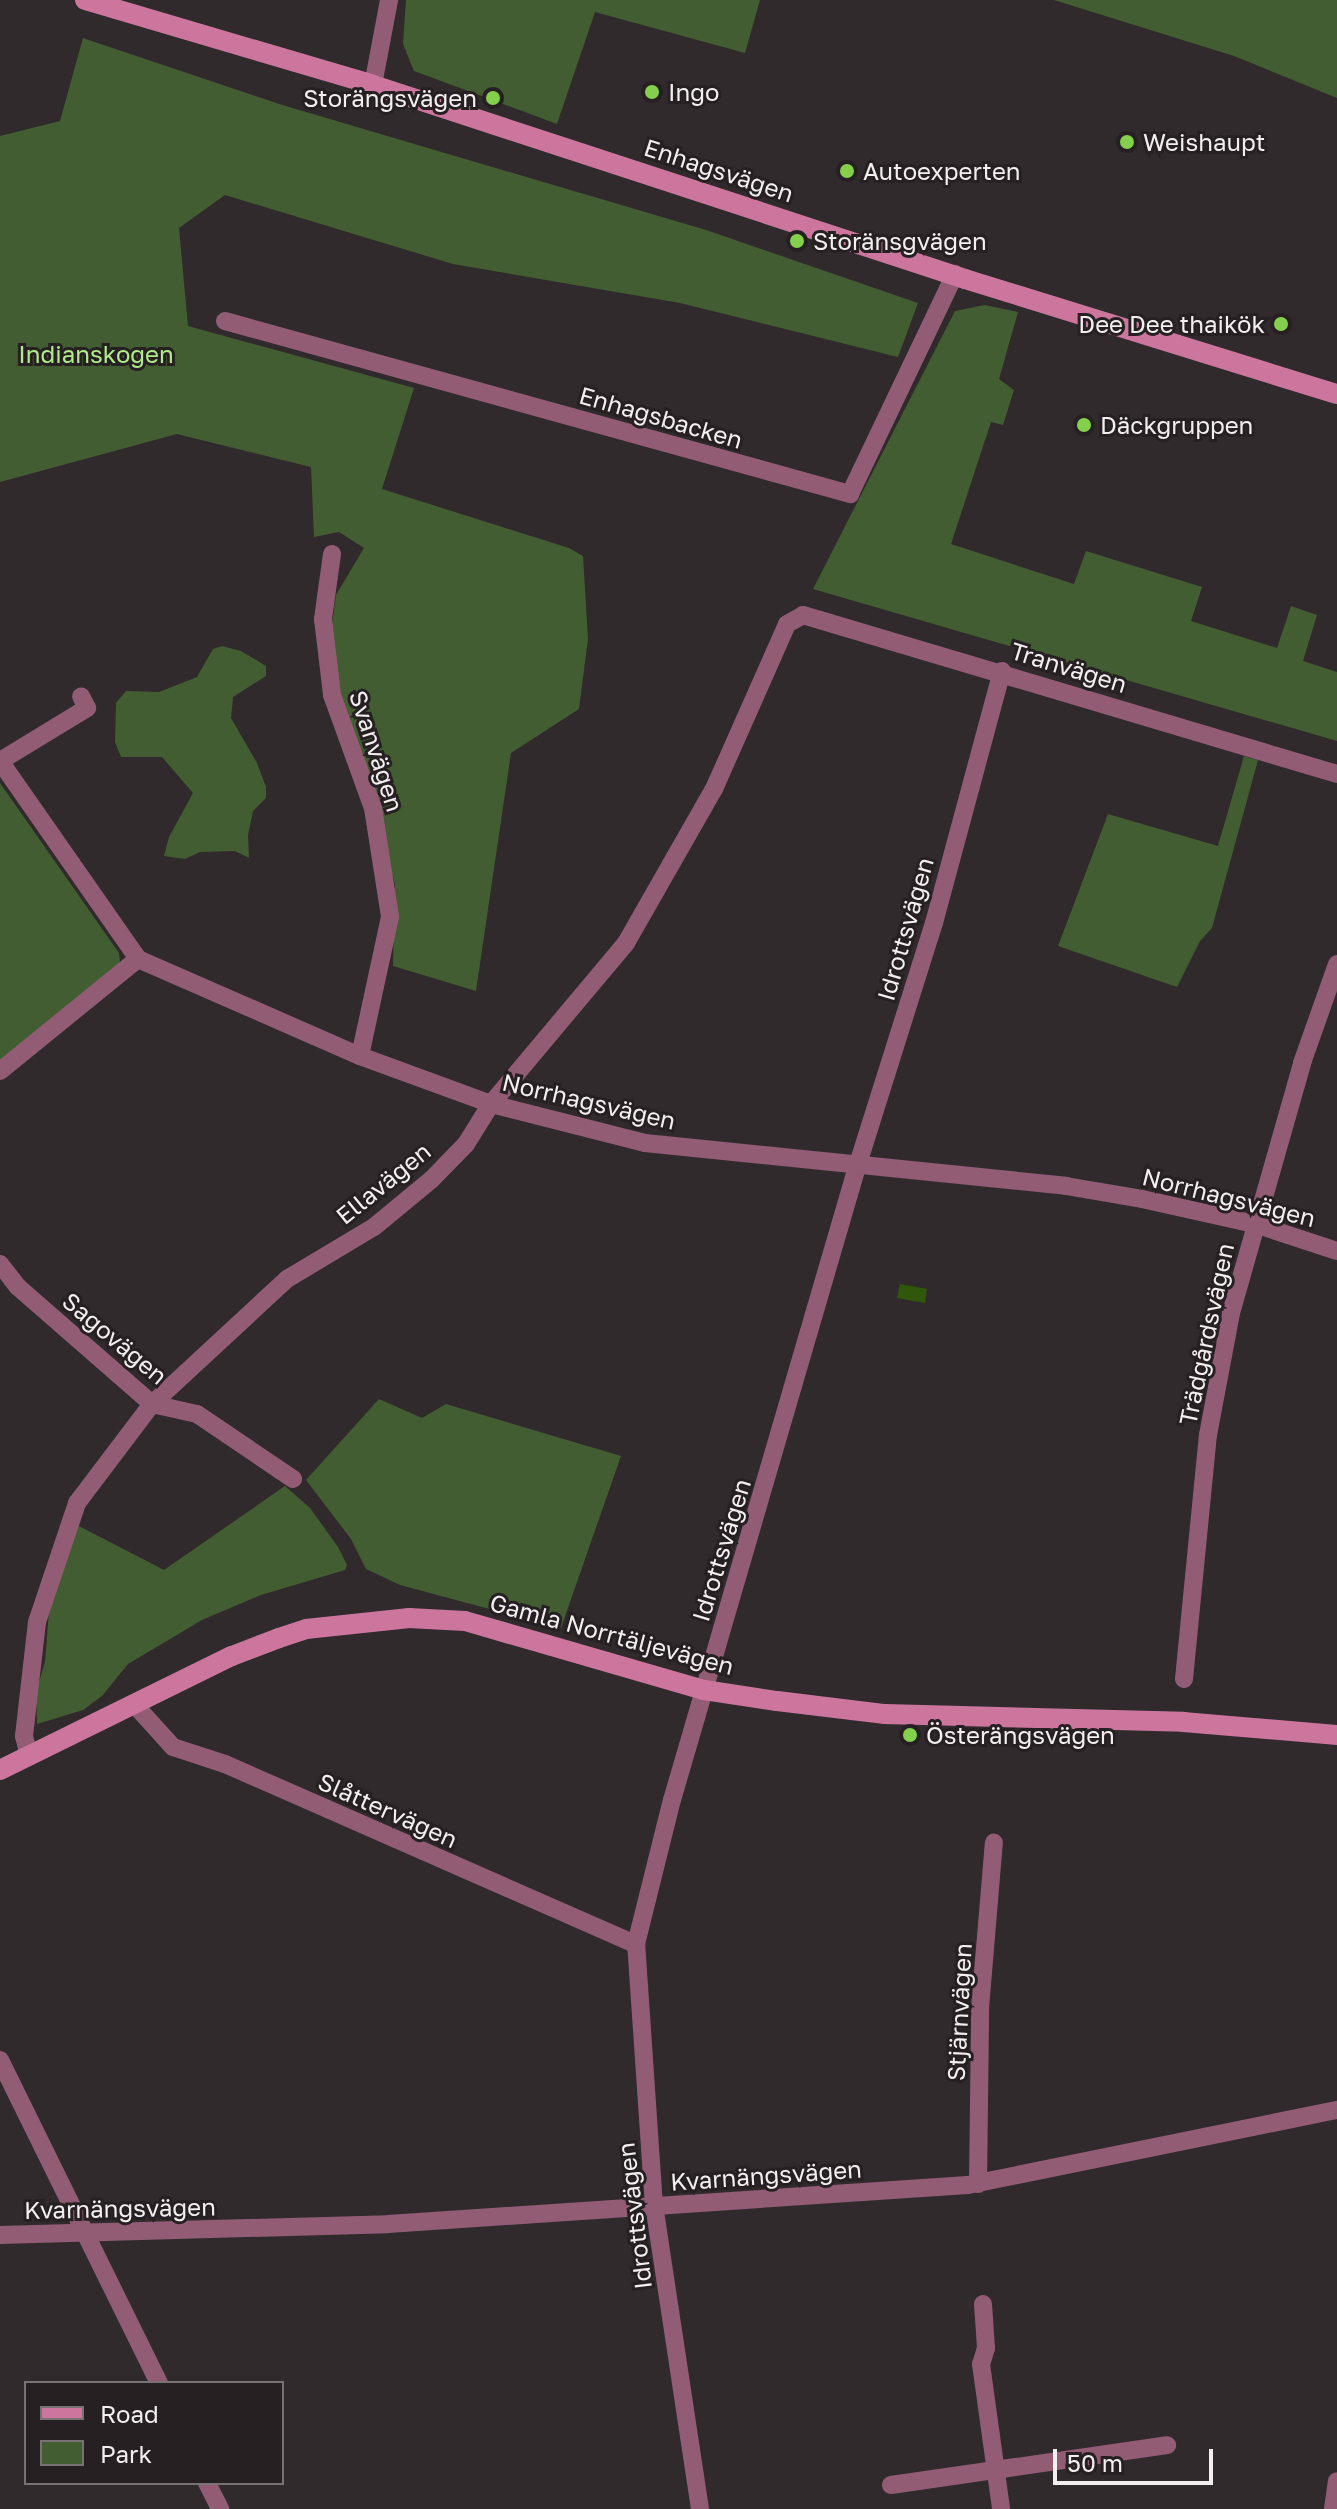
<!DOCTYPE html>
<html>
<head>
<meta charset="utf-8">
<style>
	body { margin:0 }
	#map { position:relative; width:1337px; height:2509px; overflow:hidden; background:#302a2c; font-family:"Golos Text",sans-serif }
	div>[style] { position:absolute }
	.green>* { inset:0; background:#425d31 }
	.water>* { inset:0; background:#2f580a }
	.street>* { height:18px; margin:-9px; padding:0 9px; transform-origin:9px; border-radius:9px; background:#925c75 }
	.secondary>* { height:20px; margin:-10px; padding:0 10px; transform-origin:10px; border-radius:10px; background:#cc769e }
	.dots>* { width:22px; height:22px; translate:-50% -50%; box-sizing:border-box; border:4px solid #262023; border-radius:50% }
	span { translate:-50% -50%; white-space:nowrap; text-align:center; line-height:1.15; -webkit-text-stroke:6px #262023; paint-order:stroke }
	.poi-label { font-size:24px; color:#f3eef0 }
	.left { translate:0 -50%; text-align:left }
	.right { translate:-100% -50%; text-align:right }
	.street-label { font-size:24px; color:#f3eef0 }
	.park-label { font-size:24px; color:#afec89 }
	.legend { position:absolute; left:24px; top:2381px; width:260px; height:104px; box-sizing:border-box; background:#262023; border:2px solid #787275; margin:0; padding:10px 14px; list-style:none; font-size:24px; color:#f3eef0 }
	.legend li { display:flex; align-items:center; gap:16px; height:40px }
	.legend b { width:40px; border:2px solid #787275 }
	.scale { position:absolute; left:1053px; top:2449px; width:160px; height:36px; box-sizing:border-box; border:4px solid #f3eef0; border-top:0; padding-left:10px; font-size:24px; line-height:28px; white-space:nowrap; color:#f3eef0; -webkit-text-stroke:6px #262023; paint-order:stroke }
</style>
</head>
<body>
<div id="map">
	<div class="green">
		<div style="clip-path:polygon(406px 0,760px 0,745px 53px,595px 12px,557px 124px,414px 71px,403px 44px)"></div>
		<div style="clip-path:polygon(1054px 0,1337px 0,1337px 98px,1234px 56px)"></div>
		<div style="clip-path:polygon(83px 38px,279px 104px,706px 230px,918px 303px,898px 357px,680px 303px,453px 264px,225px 195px,179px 228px,188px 326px,414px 388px,382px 489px,569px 548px,583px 556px,588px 639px,579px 709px,511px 753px,476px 991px,393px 966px,395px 885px,370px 780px,344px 712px,330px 639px,336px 595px,364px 548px,339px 532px,314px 537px,311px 467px,177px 434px,0 482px,0 136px,60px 121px)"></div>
		<div style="clip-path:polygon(985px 305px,1018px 312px,999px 379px,1014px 390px,1003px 425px,991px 422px,951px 544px,1074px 584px,1086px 551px,1202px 587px,1191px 621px,1277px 648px,1291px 606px,1317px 615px,1303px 661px,1337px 672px,1337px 741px,813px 589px,955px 311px)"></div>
		<div style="clip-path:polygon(222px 646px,241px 651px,266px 666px,266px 676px,233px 697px,231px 718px,257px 763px,266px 787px,266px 798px,253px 811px,248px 835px,249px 858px,235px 851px,200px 852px,185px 859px,164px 856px,169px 837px,193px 793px,162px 757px,121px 757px,115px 742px,116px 703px,126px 691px,159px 692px,197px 677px,213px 649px)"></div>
		<div style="clip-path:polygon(1244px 756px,1258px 760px,1212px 928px,1200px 941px,1177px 987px,1058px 946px,1108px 814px,1218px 846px)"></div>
		<div style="clip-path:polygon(0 783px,119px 953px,120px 962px,115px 972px,0 1063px)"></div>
		<div style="clip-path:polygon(379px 1399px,422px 1418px,446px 1404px,621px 1456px,561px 1628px,400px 1585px,366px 1569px,351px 1539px,306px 1480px)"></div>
		<div style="clip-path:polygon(285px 1486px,310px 1508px,338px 1547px,347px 1565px,345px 1570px,261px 1595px,202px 1620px,128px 1664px,102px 1696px,83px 1710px,37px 1724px,36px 1692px,45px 1662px,49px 1611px,77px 1525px,164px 1570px)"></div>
	</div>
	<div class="water">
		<div style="clip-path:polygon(900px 1284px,927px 1289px,925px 1303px,897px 1298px)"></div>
	</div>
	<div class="street">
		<div style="left:373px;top:85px;width:86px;rotate:-79.3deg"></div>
		<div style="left:225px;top:321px;width:649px;rotate:15.47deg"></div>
		<div style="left:850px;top:494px;width:244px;rotate:-64.5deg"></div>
		<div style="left:332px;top:554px;width:66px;rotate:97.9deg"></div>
		<div style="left:323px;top:619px;width:77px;rotate:83.2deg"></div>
		<div style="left:332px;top:695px;width:120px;rotate:70.1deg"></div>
		<div style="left:373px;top:808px;width:110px;rotate:81.1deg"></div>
		<div style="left:390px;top:917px;width:142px;rotate:102.2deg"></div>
		<div style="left:0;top:761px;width:241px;rotate:55.1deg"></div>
		<div style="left:138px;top:959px;width:242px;rotate:23.6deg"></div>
		<div style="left:360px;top:1056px;width:140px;rotate:20.1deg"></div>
		<div style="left:491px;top:1104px;width:159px;rotate:14.2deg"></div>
		<div style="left:645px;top:1143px;width:423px;rotate:5.8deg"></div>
		<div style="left:1066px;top:1186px;width:77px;rotate:9.7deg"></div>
		<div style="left:1142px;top:1199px;width:116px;rotate:12.5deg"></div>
		<div style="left:1255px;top:1224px;width:86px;rotate:18.2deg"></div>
		<div style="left:0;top:761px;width:102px;rotate:-31.3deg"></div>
		<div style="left:87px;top:708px;width:13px;rotate:-117deg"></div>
		<div style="left:0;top:1071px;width:178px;rotate:-39.1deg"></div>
		<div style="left:0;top:1264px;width:29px;rotate:52deg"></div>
		<div style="left:18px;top:1287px;width:178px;rotate:41.1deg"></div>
		<div style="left:152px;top:1404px;width:46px;rotate:12.5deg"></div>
		<div style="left:197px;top:1414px;width:116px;rotate:34.1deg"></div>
		<div style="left:1184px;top:1679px;width:245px;rotate:-84.4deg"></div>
		<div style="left:1208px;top:1435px;width:124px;rotate:-79.3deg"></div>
		<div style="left:1231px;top:1313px;width:260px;rotate:-74.1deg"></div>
		<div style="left:1302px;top:1063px;width:105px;rotate:-70.5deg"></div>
		<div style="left:134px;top:1704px;width:58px;rotate:47.8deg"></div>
		<div style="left:173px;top:1747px;width:55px;rotate:18.1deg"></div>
		<div style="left:225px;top:1764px;width:449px;rotate:23.7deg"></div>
		<div style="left:29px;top:1756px;width:21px;rotate:-104deg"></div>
		<div style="left:24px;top:1736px;width:115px;rotate:-83.5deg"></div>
		<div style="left:37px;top:1622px;width:126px;rotate:-71.4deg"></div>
		<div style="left:77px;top:1503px;width:124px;rotate:-52.9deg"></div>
		<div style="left:152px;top:1404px;width:184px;rotate:-42.8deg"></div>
		<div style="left:287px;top:1279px;width:101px;rotate:-30.9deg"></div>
		<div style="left:374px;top:1227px;width:75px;rotate:-39.6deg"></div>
		<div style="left:432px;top:1179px;width:49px;rotate:-45.8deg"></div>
		<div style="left:466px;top:1144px;width:47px;rotate:-58deg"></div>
		<div style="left:491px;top:1104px;width:210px;rotate:-50deg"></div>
		<div style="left:626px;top:943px;width:177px;rotate:-60.3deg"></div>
		<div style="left:714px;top:789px;width:180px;rotate:-66.1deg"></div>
		<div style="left:787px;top:624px;width:18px;rotate:-29deg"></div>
		<div style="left:803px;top:615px;width:557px;rotate:16.58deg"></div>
		<div style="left:0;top:2060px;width:360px;rotate:63.8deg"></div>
		<div style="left:978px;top:2184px;width:176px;rotate:-89.3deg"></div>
		<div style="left:980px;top:2008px;width:166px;rotate:-85.2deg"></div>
		<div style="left:0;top:2235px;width:388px;rotate:-1.6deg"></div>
		<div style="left:388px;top:2224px;width:581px;rotate:-3.85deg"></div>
		<div style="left:968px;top:2185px;width:377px;rotate:-11.5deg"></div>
		<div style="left:983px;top:2304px;width:44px;rotate:86.1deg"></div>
		<div style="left:986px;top:2348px;width:17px;rotate:107deg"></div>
		<div style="left:981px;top:2364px;width:146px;rotate:82.1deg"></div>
		<div style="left:207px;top:2483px;width:29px;rotate:63deg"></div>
		<div style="left:891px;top:2485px;width:279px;rotate:-8.2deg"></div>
		<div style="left:700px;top:2509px;width:306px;rotate:-98.6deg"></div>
		<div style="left:654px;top:2206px;width:263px;rotate:-93.9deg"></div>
		<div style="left:636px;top:1944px;width:148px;rotate:-76deg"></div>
		<div style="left:672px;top:1800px;width:659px;rotate:-73.71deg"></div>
		<div style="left:857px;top:1167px;width:256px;rotate:-72.5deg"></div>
		<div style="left:934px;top:923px;width:261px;rotate:-74.9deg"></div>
		<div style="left:1333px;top:2509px;width:28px;rotate:-82deg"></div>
	</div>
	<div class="secondary">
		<div style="left:85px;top:0;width:300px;rotate:16.4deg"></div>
		<div style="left:373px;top:85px;width:623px;rotate:18.14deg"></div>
		<div style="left:965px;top:279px;width:389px;rotate:17.2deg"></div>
		<div style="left:0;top:1770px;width:258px;rotate:-26.2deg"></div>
		<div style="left:232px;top:1656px;width:50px;rotate:-21deg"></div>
		<div style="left:279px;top:1638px;width:28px;rotate:-18deg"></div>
		<div style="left:306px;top:1629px;width:104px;rotate:-6.1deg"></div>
		<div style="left:409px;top:1618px;width:56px;rotate:3.1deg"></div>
		<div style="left:465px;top:1621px;width:249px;rotate:16.1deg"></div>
		<div style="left:704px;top:1690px;width:74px;rotate:8.6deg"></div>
		<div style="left:777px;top:1701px;width:109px;rotate:6.9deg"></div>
		<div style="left:885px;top:1714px;width:298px;rotate:1.5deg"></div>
		<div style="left:1183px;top:1722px;width:155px;rotate:4.8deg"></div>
	</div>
	<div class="dots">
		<div style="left:652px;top:92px;background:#84d04d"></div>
		<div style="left:493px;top:98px;background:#84d04d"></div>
		<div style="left:1127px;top:142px;background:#84d04d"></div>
		<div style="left:847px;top:171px;background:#84d04d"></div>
		<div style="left:797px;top:241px;background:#84d04d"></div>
		<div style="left:1281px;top:324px;background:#84d04d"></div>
		<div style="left:1084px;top:425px;background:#84d04d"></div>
		<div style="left:910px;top:1735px;background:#84d04d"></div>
	</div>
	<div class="poi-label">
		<span class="left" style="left:668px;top:92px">Ingo</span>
		<span class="right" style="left:477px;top:98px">Storängsvägen</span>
		<span class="left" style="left:1143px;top:142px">Weishaupt</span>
		<span class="left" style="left:863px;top:171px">Autoexperten</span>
		<span class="left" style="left:813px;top:241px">Storänsgvägen</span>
		<span class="right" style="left:1265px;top:324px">Dee Dee thaikök</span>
		<span class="left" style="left:1100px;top:425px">Däckgruppen</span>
		<span class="left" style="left:926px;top:1735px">Österängsvägen</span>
	</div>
	<div class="street-label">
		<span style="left:719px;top:170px;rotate:18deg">Enhagsvägen</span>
		<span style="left:661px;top:417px;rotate:16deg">Enhagsbacken</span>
		<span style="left:1069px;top:667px;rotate:17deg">Tranvägen</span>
		<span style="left:377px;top:751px;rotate:72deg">Svanvägen</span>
		<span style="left:905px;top:929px;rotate:-74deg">Idrottsvägen</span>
		<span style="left:589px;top:1101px;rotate:13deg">Norrhagsvägen</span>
		<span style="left:383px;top:1183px;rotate:-39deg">Ellavägen</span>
		<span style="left:1229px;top:1197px;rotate:14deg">Norrhagsvägen</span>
		<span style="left:1206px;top:1334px;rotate:-78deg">Trädgårdsvägen</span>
		<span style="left:115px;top:1338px;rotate:40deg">Sagovägen</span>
		<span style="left:721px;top:1550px;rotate:-73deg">Idrottsvägen</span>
		<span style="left:612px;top:1634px;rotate:15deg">Gamla Norrtäljevägen</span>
		<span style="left:388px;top:1810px;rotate:24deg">Slåttervägen</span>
		<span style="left:959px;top:2012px;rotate:-87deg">Stjärnvägen</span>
		<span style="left:766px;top:2175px;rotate:-4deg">Kvarnängsvägen</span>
		<span style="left:120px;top:2208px;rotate:-1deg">Kvarnängsvägen</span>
		<span style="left:634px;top:2216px;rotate:-97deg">Idrottsvägen</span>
	</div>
	<div class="park-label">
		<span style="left:96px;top:354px">Indianskogen</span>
	</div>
	<ul class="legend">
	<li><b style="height:10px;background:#cc769e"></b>Road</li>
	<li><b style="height:22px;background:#425d31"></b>Park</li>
	</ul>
	<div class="scale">50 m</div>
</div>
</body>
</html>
